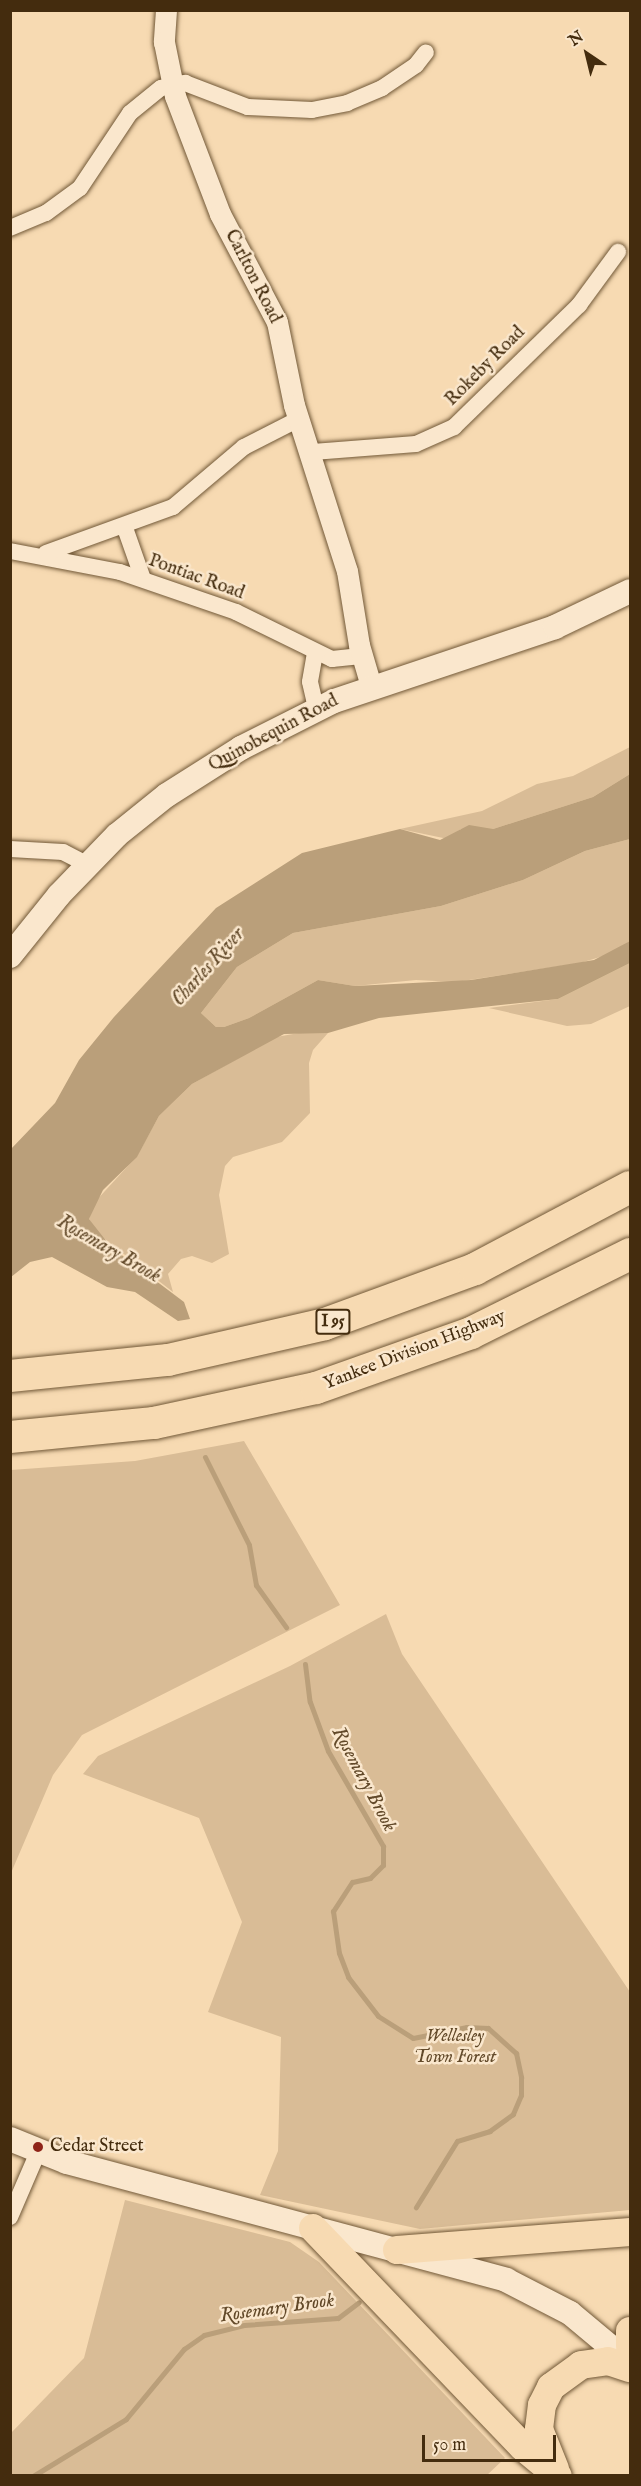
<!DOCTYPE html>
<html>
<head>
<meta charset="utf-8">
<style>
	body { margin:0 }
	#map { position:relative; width:641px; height:2486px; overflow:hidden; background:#f7dab2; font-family:"IM FELL English",serif }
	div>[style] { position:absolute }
	.green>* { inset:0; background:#d9bc96 }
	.water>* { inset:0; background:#ba9f7a }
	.stream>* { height:5px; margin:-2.5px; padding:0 2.5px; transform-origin:2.5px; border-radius:2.5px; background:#ba9f7a }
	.roads { filter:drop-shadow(0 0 2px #715837) drop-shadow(0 0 2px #715837) }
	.minor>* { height:16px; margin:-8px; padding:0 8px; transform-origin:8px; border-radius:8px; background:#fae7cd }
	.tertiary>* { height:21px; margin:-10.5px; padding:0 10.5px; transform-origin:10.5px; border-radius:10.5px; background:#fae7cd }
	.secondary>* { height:24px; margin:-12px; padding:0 12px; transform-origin:12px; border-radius:12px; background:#fae7cd }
	.trunk>* { height:28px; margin:-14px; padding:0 14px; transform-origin:14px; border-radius:14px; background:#f7dab2 }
	.motorway>* { height:32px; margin:-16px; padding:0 16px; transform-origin:16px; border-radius:16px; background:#f7dab2 }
	.dots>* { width:16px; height:16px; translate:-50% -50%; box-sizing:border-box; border:3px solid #fae7cd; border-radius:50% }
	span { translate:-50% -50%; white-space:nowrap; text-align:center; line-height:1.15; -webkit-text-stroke:5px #fae7cd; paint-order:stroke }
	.shield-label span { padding:2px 4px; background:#fae7cd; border:2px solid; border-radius:4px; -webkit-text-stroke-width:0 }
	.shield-label { font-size:16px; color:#442c0e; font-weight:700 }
	.street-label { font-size:18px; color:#442c0e }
	.park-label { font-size:18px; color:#624929; font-style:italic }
	.poi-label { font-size:18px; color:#442c0e }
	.left { translate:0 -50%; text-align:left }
	.water-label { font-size:20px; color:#624929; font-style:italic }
	.frame { position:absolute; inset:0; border:12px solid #442c0e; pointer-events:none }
	.north { position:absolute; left:557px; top:24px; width:60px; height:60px; -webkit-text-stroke:4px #fae7cd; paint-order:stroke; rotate:325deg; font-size:16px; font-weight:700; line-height:24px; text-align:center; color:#442c0e }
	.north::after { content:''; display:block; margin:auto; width:21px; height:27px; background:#442c0e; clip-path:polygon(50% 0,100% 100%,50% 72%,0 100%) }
	.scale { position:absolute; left:422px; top:2435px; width:134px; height:27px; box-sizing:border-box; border:3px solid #442c0e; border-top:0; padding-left:8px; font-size:18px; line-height:21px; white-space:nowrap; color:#442c0e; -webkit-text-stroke:4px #fae7cd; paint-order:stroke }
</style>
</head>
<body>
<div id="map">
	<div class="green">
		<div style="clip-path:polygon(630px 747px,630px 774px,593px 797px,493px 829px,461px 829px,448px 839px,400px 829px,482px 811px,537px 784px,573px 776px)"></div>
		<div style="clip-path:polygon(630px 839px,630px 941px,610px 954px,580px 963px,456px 982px,416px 980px,355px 986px,318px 980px,249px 1018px,224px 1027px,216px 1027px,201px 1013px,237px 967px,293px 933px,441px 906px,523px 880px,585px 851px)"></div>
		<div style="clip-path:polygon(630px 963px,630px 1006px,591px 1024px,567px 1026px,489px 1008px,558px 999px)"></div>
		<div style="clip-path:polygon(299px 1033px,328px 1033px,313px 1050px,309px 1063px,310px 1113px,282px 1142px,233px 1157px,225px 1166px,219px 1195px,229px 1254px,212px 1263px,192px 1256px,181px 1259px,168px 1274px,173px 1292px,98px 1234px,89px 1219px,94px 1203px,137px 1156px,159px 1116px,192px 1084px,276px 1037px)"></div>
		<div style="clip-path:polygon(244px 1441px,340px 1605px,82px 1735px,53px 1775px,11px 1873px,11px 1470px,135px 1461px)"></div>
		<div style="clip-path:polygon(386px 1614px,402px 1654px,630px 1992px,630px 2210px,420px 2229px,260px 2195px,278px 2151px,281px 2037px,208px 2012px,242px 1922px,199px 1818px,83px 1774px,98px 1756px,290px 1666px)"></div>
		<div style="clip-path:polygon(125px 2200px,290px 2242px,319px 2262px,505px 2458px,486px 2476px,11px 2475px,11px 2433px,84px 2358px)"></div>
	</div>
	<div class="water">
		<div style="clip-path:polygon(630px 774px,630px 839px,585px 851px,523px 880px,441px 906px,293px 933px,237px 967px,201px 1013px,216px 1027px,224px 1027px,249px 1018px,318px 980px,355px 986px,471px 980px,594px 960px,630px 941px,630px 963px,558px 999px,379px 1018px,328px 1033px,284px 1034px,192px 1084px,159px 1116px,137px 1157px,103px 1190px,89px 1219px,111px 1247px,184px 1302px,190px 1319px,178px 1321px,135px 1292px,107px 1287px,52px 1257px,30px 1262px,11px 1277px,11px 1149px,55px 1103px,79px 1060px,114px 1017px,216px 908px,302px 853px,400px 829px,440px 840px,469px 825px,493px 829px,593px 797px)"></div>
	</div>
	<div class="stream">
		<div style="left:205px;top:1457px;width:98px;rotate:63.4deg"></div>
		<div style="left:249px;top:1545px;width:41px;rotate:80.1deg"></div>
		<div style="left:256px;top:1585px;width:52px;rotate:54.5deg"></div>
		<div style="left:305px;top:1664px;width:38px;rotate:83deg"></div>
		<div style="left:310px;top:1702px;width:52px;rotate:69.8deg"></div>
		<div style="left:328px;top:1751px;width:110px;rotate:59.9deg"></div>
		<div style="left:383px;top:1846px;width:19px;rotate:90deg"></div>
		<div style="left:383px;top:1865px;width:18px;rotate:135deg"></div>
		<div style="left:370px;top:1878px;width:18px;rotate:167deg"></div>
		<div style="left:352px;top:1882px;width:35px;rotate:123deg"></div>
		<div style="left:333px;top:1911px;width:42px;rotate:81.9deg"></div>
		<div style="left:339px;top:1953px;width:26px;rotate:69deg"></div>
		<div style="left:348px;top:1977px;width:49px;rotate:52.4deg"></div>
		<div style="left:378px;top:2016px;width:41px;rotate:32.2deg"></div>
		<div style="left:413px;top:2038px;width:55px;rotate:-11.5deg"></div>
		<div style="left:467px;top:2027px;width:21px;rotate:3deg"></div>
		<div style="left:488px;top:2028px;width:38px;rotate:42deg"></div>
		<div style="left:516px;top:2053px;width:25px;rotate:78deg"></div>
		<div style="left:521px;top:2077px;width:18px;rotate:90deg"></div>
		<div style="left:521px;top:2095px;width:21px;rotate:113deg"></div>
		<div style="left:513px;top:2114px;width:29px;rotate:144deg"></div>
		<div style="left:490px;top:2131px;width:34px;rotate:163deg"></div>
		<div style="left:457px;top:2141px;width:78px;rotate:121.8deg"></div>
		<div style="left:33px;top:2476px;width:109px;rotate:-31.5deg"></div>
		<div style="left:126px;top:2419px;width:91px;rotate:-50.4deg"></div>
		<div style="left:184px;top:2349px;width:24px;rotate:-35deg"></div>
		<div style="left:204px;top:2335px;width:41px;rotate:-14deg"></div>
		<div style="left:244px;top:2325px;width:94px;rotate:-4.3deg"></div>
		<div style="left:338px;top:2318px;width:26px;rotate:-37deg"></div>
	</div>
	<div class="roads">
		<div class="minor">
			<div style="left:10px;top:228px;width:39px;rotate:-23deg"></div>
			<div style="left:46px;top:213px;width:42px;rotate:-36.3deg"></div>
			<div style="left:80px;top:188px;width:90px;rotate:-56.3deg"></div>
			<div style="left:130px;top:113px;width:40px;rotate:-39deg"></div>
			<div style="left:161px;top:88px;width:25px;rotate:-12deg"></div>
			<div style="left:185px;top:83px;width:67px;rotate:20.9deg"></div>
			<div style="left:248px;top:107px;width:64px;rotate:2.7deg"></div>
			<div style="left:312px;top:110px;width:36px;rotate:-11deg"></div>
			<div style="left:347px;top:103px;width:38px;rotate:-23deg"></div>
			<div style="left:382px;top:88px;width:41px;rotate:-34.1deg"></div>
			<div style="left:416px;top:65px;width:16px;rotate:-52deg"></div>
			<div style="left:313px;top:452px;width:103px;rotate:-4.4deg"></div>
			<div style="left:416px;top:444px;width:42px;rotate:-24.1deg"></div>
			<div style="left:454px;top:427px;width:175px;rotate:-44.3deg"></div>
			<div style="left:579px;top:305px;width:66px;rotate:-53.7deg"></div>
			<div style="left:125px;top:528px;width:54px;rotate:70.6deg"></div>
			<div style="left:10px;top:551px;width:112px;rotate:10.8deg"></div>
			<div style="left:120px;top:572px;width:123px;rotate:19deg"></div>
			<div style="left:236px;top:612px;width:107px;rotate:26.1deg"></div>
			<div style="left:332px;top:659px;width:29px;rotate:-6deg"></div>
			<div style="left:46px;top:553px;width:135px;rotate:-19.9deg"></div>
			<div style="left:173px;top:507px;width:93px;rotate:-40.2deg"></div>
			<div style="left:244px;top:447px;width:62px;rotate:-27deg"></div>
			<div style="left:315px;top:653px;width:29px;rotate:100deg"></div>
			<div style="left:310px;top:682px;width:27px;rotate:77deg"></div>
			<div style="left:10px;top:849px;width:53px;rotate:3.2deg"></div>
			<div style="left:63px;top:852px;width:27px;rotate:27deg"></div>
			<div style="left:10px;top:2217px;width:71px;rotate:-66.7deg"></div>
		</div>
		<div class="tertiary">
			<div style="left:166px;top:10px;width:32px;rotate:94deg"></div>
			<div style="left:164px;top:42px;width:55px;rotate:78.5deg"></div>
			<div style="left:175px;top:96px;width:126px;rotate:69.1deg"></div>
			<div style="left:220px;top:214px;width:122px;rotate:62.2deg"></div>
			<div style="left:277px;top:322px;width:85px;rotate:78.4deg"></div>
			<div style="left:294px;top:405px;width:174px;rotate:72.3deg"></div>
			<div style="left:347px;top:571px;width:75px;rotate:80.8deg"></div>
			<div style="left:359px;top:645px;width:43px;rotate:73.7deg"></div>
		</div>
		<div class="secondary">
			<div style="left:10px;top:956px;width:78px;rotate:-51.2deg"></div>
			<div style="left:59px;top:895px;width:83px;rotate:-46deg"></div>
			<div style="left:117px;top:835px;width:64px;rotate:-38.7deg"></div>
			<div style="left:167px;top:795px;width:88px;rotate:-32.4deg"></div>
			<div style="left:241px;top:748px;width:104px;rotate:-26.8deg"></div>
			<div style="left:334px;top:701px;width:233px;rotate:-18.5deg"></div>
			<div style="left:555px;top:627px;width:83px;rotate:-25.6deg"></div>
			<div style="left:10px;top:2139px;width:61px;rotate:22deg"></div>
			<div style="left:67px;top:2162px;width:455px;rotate:15deg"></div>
			<div style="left:506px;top:2280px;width:72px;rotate:27.3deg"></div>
			<div style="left:570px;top:2313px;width:78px;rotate:39.8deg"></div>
		</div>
		<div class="trunk">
			<div style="left:313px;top:2228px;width:303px;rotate:46.2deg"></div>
			<div style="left:523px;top:2447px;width:45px;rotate:39.6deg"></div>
			<div style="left:397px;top:2250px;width:234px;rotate:-4.4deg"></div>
			<div style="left:630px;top:2331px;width:15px;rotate:90deg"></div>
			<div style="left:555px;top:2469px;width:43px;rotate:-111.8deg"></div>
			<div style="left:539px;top:2429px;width:24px;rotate:-83deg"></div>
			<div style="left:542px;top:2405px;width:20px;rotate:-63deg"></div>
			<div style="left:551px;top:2387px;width:37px;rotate:-36deg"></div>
			<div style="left:581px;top:2365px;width:27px;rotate:-8deg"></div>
			<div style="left:608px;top:2361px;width:23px;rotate:18deg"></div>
		</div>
		<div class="motorway">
			<div style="left:10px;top:1376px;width:159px;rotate:-5.8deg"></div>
			<div style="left:168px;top:1360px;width:161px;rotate:-12.9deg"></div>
			<div style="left:325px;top:1324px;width:160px;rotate:-20.1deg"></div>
			<div style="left:475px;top:1269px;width:175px;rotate:-27.9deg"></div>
			<div style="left:10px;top:1437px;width:145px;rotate:-5.6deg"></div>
			<div style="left:154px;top:1423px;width:166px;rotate:-12.2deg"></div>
			<div style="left:316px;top:1388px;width:164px;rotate:-19.5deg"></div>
			<div style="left:471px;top:1333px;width:178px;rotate:-26.4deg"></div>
		</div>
	</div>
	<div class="dots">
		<div style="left:38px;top:2147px;background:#8f2418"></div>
	</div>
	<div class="shield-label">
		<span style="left:333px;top:1322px">I 95</span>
	</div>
	<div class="street-label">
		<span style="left:252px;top:277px;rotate:63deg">Carlton Road</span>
		<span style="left:486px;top:367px;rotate:-45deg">Rokeby Road</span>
		<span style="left:196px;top:578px;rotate:20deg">Pontiac Road</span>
		<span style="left:274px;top:734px;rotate:-28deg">Quinobequin Road</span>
		<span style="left:415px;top:1351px;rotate:-21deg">Yankee Division Highway</span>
	</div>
	<div class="park-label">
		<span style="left:455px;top:2048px">Wellesley<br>Town Forest</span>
	</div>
	<div class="poi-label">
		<span class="left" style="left:50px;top:2147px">Cedar Street</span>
	</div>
	<div class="water-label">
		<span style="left:208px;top:967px;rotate:-48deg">Charles River</span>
		<span style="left:109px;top:1249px;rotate:30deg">Rosemary Brook</span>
		<span style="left:364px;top:1779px;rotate:62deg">Rosemary Brook</span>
		<span style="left:277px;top:2308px;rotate:-8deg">Rosemary Brook</span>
	</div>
	<div class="frame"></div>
	<div class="north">N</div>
	<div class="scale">50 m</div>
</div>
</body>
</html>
